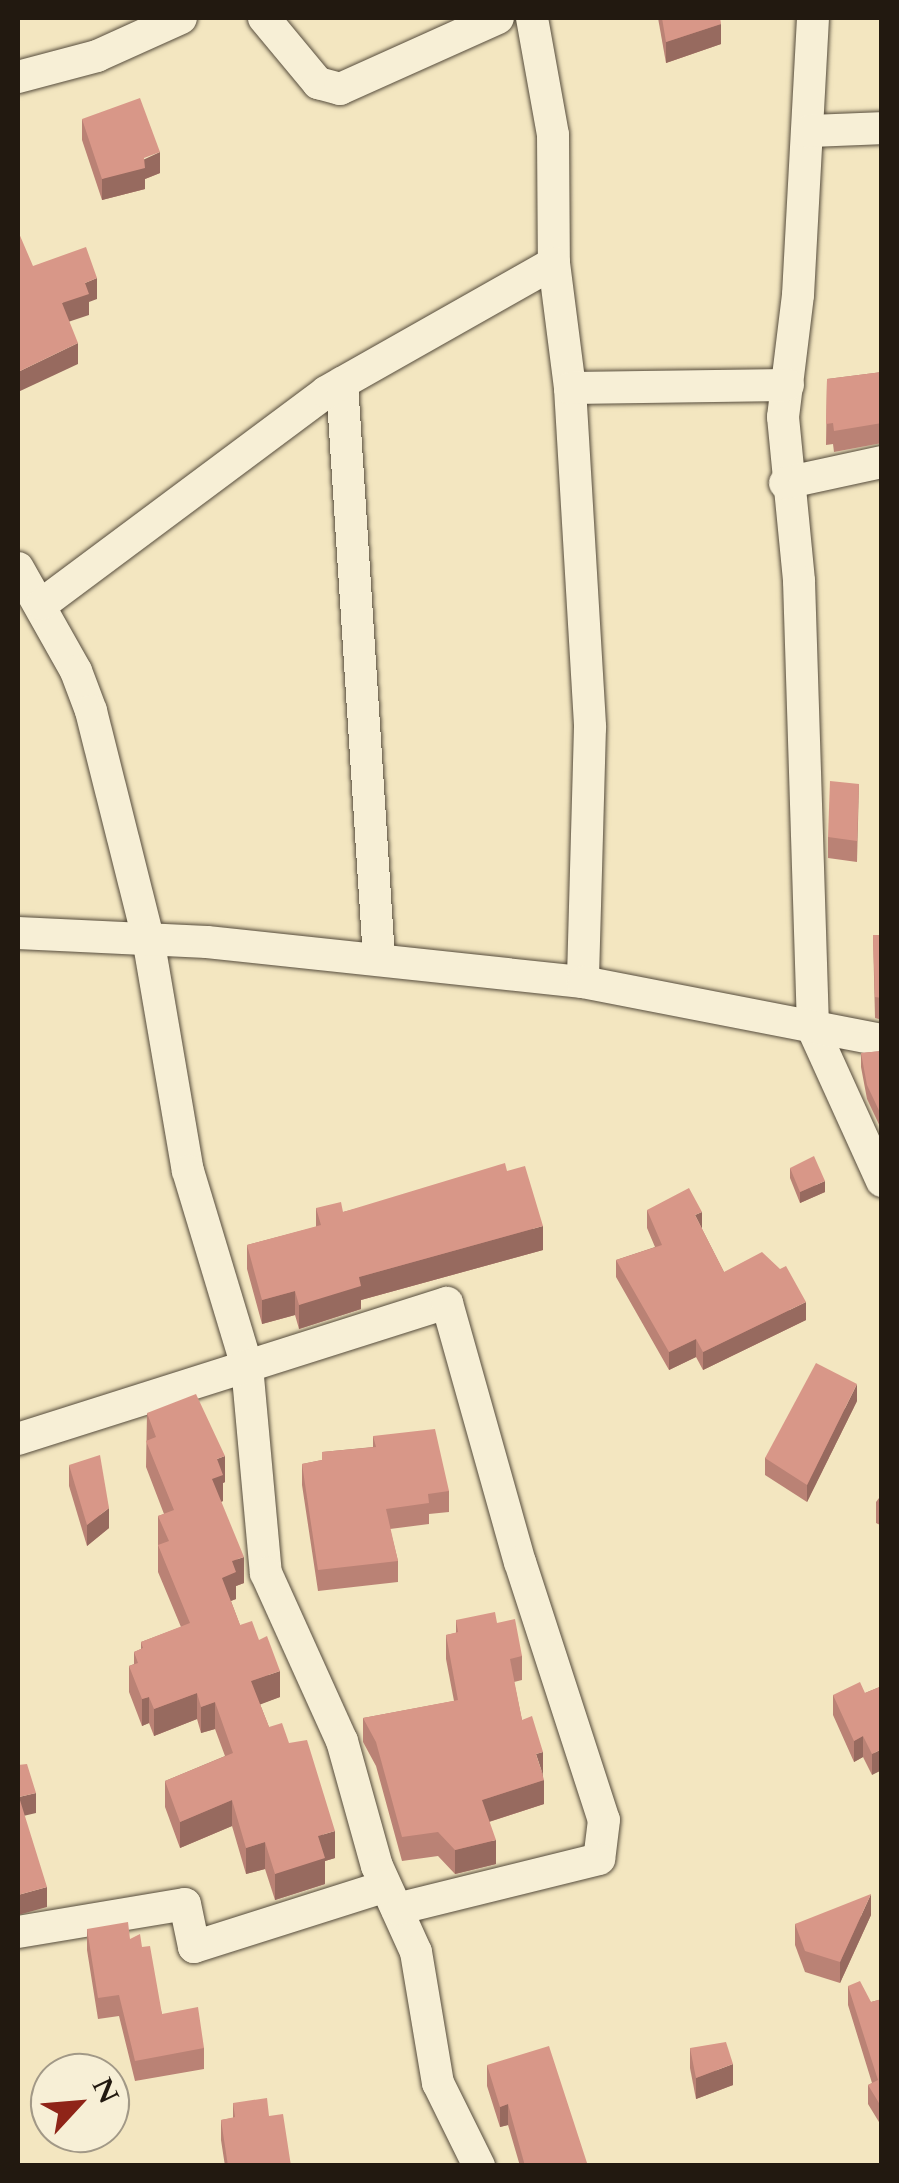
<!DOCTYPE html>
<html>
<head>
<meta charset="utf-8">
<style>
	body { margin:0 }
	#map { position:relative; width:899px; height:2183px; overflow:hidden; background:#f3e6c0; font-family:Cardo,serif }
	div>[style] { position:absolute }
	.roads { filter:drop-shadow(0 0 2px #564c3c) drop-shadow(0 0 2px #564c3c) }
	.minor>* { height:32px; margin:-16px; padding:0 16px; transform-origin:16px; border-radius:16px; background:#f7efd6 }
	.wall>* { inset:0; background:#ba8275 }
	.shaded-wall>* { inset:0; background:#976a5f }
	.building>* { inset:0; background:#d89788 }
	span { translate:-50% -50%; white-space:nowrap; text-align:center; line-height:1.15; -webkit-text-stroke:8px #f7efd6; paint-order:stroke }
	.frame { position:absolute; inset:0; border:20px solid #221910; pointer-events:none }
	.north { position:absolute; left:30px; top:2053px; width:100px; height:100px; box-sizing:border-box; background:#f7efd6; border:2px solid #a29987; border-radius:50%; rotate:64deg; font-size:28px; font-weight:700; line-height:40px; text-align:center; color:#221910 }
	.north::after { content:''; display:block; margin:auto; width:35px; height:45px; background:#8f2418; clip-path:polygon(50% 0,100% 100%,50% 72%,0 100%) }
</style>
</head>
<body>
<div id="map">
	<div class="roads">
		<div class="minor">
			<div style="left:264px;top:18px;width:85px;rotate:50.3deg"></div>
			<div style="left:318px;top:83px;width:23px;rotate:15deg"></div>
			<div style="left:340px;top:89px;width:173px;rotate:-24.2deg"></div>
			<div style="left:532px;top:18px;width:119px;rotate:79.8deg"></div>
			<div style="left:553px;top:135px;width:128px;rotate:89.6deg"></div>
			<div style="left:813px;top:18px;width:277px;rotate:93.1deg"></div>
			<div style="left:798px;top:295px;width:123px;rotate:97deg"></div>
			<div style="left:783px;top:417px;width:165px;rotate:84.4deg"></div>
			<div style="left:799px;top:581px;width:448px;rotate:88.2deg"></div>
			<div style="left:813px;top:1029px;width:167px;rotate:65.6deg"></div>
			<div style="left:18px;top:77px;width:82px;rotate:-14.9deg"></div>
			<div style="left:97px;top:56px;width:92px;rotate:-24.3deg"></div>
			<div style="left:808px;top:131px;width:74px;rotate:-2.3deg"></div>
			<div style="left:342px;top:383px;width:577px;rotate:86.32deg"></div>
			<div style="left:570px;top:388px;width:340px;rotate:86.6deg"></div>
			<div style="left:590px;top:727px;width:255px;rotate:91.6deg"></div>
			<div style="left:785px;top:483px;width:99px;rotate:-12.2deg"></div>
			<div style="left:18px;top:568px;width:118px;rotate:60.6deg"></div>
			<div style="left:76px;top:671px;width:43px;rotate:69.4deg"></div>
			<div style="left:91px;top:711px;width:234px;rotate:75.9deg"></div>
			<div style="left:148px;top:938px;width:236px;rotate:80.3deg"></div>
			<div style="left:188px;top:1171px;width:204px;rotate:73.2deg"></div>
			<div style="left:247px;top:1366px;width:208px;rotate:84.8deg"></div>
			<div style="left:266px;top:1573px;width:184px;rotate:65.7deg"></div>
			<div style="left:342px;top:1741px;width:130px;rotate:74.4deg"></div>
			<div style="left:377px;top:1866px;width:94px;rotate:65.6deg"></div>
			<div style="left:416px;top:1952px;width:133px;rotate:80.5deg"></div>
			<div style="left:438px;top:2083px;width:93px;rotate:63.7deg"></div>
			<div style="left:42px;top:604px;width:354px;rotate:-36.7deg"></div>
			<div style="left:326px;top:392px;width:262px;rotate:-29.5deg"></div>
			<div style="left:554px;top:263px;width:126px;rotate:82.7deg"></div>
			<div style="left:570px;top:388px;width:218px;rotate:-0.8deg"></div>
			<div style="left:18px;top:933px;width:189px;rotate:2.7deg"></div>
			<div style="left:207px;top:942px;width:378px;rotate:6.1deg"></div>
			<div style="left:583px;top:982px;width:305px;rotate:11deg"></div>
			<div style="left:18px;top:1439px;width:450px;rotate:-17.6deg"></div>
			<div style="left:447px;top:1303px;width:269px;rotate:74.3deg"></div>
			<div style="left:520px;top:1562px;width:271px;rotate:72deg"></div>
			<div style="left:604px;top:1820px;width:39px;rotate:97deg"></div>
			<div style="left:599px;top:1859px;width:208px;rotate:166.1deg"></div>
			<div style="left:18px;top:1932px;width:169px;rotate:-9.5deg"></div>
			<div style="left:185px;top:1904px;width:44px;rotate:78.2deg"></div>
			<div style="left:194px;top:1947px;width:201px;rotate:-17.6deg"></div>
		</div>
	</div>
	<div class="wall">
		<div style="clip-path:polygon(658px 18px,720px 18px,721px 44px,666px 63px)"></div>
		<div style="clip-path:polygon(82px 119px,160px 173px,145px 179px,145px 189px,102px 200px,82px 140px)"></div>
		<div style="clip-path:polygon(882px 372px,882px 443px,834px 452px,833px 444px,826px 445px,827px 379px)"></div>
		<div style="clip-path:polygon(859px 784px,857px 862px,828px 858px,828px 837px)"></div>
		<div style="clip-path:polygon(873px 935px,882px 935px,882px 1020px,875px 1018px)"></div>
		<div style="clip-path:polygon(882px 1051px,882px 1131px,867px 1099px,861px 1067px,861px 1053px)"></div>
		<div style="clip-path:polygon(790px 1168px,825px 1192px,800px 1203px,790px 1178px)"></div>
		<div style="clip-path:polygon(507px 1171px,543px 1250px,361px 1300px,361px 1309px,299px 1329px,295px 1315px,262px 1324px,247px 1269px,247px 1245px,316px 1227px,316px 1208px,343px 1212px)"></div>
		<div style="clip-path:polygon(647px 1210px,702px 1229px,724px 1272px,806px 1320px,703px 1370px,696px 1357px,669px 1370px,616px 1277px,616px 1260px,655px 1247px,647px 1228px)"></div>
		<div style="clip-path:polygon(857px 1401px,807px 1502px,765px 1475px,765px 1458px)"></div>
		<div style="clip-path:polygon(147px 1413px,225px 1482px,223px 1483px,223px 1501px,221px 1502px,244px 1583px,236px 1586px,236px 1599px,231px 1601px,240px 1625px,280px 1697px,260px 1704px,269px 1727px,335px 1858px,325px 1861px,325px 1884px,275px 1900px,265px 1869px,246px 1874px,232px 1826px,180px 1848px,165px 1807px,165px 1781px,225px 1756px,215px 1729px,201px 1733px,197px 1719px,154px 1736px,149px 1723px,142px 1726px,129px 1692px,129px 1666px,134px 1664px,134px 1652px,141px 1649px,141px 1642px,181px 1627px,158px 1572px,158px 1516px,164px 1514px,146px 1467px)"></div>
		<div style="clip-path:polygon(373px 1436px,449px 1491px,449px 1512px,429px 1514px,429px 1524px,390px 1529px,398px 1561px,398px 1582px,318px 1591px,302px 1485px,302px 1464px,322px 1460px,322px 1452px,373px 1447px)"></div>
		<div style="clip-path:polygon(69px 1465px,109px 1528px,87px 1546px,69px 1486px)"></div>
		<div style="clip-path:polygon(882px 1494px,882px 1526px,876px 1523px,876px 1502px)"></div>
		<div style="clip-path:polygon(456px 1620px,497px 1623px,522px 1656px,522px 1680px,514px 1682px,522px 1720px,543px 1775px,544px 1804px,489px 1822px,496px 1864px,455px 1874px,438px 1856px,402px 1861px,376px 1766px,363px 1742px,363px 1718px,454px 1701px,446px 1659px,446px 1635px,456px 1633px)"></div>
		<div style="clip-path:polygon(882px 1686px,872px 1775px,863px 1757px,854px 1762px,833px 1715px,833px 1695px,865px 1693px)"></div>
		<div style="clip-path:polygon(871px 1915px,840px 1983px,805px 1972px,795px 1945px,795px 1924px)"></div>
		<div style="clip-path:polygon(87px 1929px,142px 1947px,162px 2014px,204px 2048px,204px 2069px,135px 2081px,119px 2016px,98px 2019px,87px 1950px)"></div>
		<div style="clip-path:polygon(848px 1986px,871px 2002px,882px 1999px,882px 2127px,868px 2104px,868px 2085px,872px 2083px,848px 2005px)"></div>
		<div style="clip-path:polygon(690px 2048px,733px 2085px,696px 2099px,690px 2068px)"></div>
		<div style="clip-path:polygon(487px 2065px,588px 2166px,520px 2166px,508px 2125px,500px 2127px,487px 2086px)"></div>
		<div style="clip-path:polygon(233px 2103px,269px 2116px,291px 2166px,225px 2166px,221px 2140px,221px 2120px,233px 2118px)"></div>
	</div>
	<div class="shaded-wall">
		<div style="clip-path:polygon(721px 24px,721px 44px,666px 63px,666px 42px)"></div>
		<div style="clip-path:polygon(160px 152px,160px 173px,145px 179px,145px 189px,102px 200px,102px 179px)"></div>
		<div style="clip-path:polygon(97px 278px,97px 299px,89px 302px,89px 315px,62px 324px,62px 303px,85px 283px)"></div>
		<div style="clip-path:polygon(78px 343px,78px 364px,18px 392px,18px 372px)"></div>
		<div style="clip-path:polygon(825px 1181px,825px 1192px,800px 1203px,800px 1192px)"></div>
		<div style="clip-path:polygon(702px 1212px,702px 1229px,695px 1215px)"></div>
		<div style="clip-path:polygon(543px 1226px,543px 1250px,361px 1300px,361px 1309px,299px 1329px,299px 1305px,359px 1277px)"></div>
		<div style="clip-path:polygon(295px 1291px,295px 1315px,262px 1324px,262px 1300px)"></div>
		<div style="clip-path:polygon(806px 1302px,806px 1320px,703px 1370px,703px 1352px)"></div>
		<div style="clip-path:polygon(696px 1339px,696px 1357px,669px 1370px,669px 1352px)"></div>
		<div style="clip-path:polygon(857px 1384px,857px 1401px,807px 1502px,807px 1485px)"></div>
		<div style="clip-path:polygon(225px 1456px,225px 1482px,223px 1483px,223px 1501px,212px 1505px,212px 1479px,217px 1459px)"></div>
		<div style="clip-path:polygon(109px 1508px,109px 1528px,87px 1546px,87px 1525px)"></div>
		<div style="clip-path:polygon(244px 1557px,244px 1583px,236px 1586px,236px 1599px,222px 1604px,222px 1578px,232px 1561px)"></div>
		<div style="clip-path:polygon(280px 1671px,280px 1697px,251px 1708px,251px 1681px)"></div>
		<div style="clip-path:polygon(197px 1693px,197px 1719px,154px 1736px,154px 1709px)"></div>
		<div style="clip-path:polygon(149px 1697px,149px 1723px,142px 1726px,142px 1699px)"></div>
		<div style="clip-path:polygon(215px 1702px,215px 1729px,201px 1733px,201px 1707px)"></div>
		<div style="clip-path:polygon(863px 1736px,863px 1757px,854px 1762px,854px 1741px)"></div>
		<div style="clip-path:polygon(882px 1749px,882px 1770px,872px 1775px,872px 1754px)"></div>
		<div style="clip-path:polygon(543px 1752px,543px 1775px,536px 1754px)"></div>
		<div style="clip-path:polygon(544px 1780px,544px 1804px,482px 1824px,482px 1800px)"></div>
		<div style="clip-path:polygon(36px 1793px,36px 1813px,19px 1817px,19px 1797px)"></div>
		<div style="clip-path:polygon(232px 1800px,232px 1826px,180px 1848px,180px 1822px)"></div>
		<div style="clip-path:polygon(335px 1831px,335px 1858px,325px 1861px,325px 1884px,275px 1900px,275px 1874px,318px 1836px)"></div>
		<div style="clip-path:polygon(496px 1840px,496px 1864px,455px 1874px,455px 1850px)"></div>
		<div style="clip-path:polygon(265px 1842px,265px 1869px,246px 1874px,246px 1848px)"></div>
		<div style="clip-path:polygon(47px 1887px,47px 1907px,18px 1915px,18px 1895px)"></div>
		<div style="clip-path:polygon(871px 1894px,871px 1915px,840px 1983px,840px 1962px)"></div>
		<div style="clip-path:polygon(733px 2064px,733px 2085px,696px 2099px,696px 2078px)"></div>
		<div style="clip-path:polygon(508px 2104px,508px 2125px,500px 2127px,500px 2107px)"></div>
	</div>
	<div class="building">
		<div style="clip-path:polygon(662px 18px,720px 18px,721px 24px,666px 42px)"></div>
		<div style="clip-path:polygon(140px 98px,160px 152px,144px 158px,145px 168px,102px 179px,82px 119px)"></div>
		<div style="clip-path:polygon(18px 231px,33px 266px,86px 247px,97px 278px,85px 283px,89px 294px,62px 303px,78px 343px,18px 372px)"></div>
		<div style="clip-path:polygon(882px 372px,882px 423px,834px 431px,833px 423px,826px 424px,827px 379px)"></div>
		<div style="clip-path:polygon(830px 781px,859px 784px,857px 841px,828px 837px)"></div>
		<div style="clip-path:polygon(873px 935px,882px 935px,882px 998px,875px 997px)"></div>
		<div style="clip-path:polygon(882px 1051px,882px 1117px,867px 1085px,861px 1053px)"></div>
		<div style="clip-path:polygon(814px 1156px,825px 1181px,800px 1192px,790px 1168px)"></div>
		<div style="clip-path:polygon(505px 1163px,507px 1171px,525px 1166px,543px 1226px,359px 1277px,361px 1286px,299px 1305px,295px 1291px,262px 1300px,247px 1245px,321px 1225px,316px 1208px,341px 1202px,343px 1212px)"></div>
		<div style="clip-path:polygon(689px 1188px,702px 1212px,695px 1215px,724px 1272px,762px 1252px,780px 1269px,786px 1266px,806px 1302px,703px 1352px,696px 1339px,669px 1352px,616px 1260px,662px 1245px,647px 1210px)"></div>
		<div style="clip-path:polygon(816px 1363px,857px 1384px,807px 1485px,765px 1458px)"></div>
		<div style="clip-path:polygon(196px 1394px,225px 1456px,217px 1459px,223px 1475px,212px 1479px,244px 1557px,232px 1561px,236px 1572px,222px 1578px,240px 1625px,252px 1621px,259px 1640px,267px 1636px,280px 1671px,251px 1681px,269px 1727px,282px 1723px,289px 1743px,307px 1740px,335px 1831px,318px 1836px,325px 1858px,275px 1874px,265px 1842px,246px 1848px,232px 1800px,180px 1822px,165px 1781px,233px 1753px,215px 1702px,201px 1707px,197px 1693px,154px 1709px,149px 1697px,142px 1699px,129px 1666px,138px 1663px,134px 1652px,143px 1648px,141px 1642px,190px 1623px,158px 1545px,169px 1541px,158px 1516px,174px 1510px,146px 1441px,156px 1437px,147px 1413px)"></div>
		<div style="clip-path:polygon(435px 1429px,449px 1491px,428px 1494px,429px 1503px,386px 1509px,398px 1561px,318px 1570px,302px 1464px,322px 1460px,322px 1452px,376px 1447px,373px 1436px)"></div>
		<div style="clip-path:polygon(100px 1455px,109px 1508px,87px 1525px,69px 1465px)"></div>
		<div style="clip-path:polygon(495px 1612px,497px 1623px,515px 1619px,522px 1656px,510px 1659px,522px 1720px,532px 1716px,543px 1752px,536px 1754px,544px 1780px,482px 1800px,496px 1840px,455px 1850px,438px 1832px,402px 1837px,376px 1742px,363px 1718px,458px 1700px,446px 1635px,458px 1632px,456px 1620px)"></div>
		<div style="clip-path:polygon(860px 1682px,865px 1693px,882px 1686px,882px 1749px,872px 1754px,863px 1736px,854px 1741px,833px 1695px)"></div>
		<div style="clip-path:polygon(27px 1764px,36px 1793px,19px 1797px,47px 1887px,18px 1895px,18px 1765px)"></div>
		<div style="clip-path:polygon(871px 1894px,840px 1962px,805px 1951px,795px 1924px)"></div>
		<div style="clip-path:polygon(128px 1922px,130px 1939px,140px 1934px,142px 1947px,150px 1946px,162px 2014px,198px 2007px,204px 2048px,135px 2061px,119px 1995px,98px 1998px,87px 1929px)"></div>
		<div style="clip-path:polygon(860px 1981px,871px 2002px,882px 1999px,882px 2108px,868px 2085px,878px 2080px,848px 1986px)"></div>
		<div style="clip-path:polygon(726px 2042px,733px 2064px,696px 2078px,690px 2048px)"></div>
		<div style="clip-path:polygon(549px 2046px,588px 2166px,525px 2166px,508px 2104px,500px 2107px,487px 2065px)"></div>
		<div style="clip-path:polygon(267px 2098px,269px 2116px,283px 2114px,291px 2166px,228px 2166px,221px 2120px,235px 2117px,233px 2103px)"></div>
	</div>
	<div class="frame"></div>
	<div class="north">N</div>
</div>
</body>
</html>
